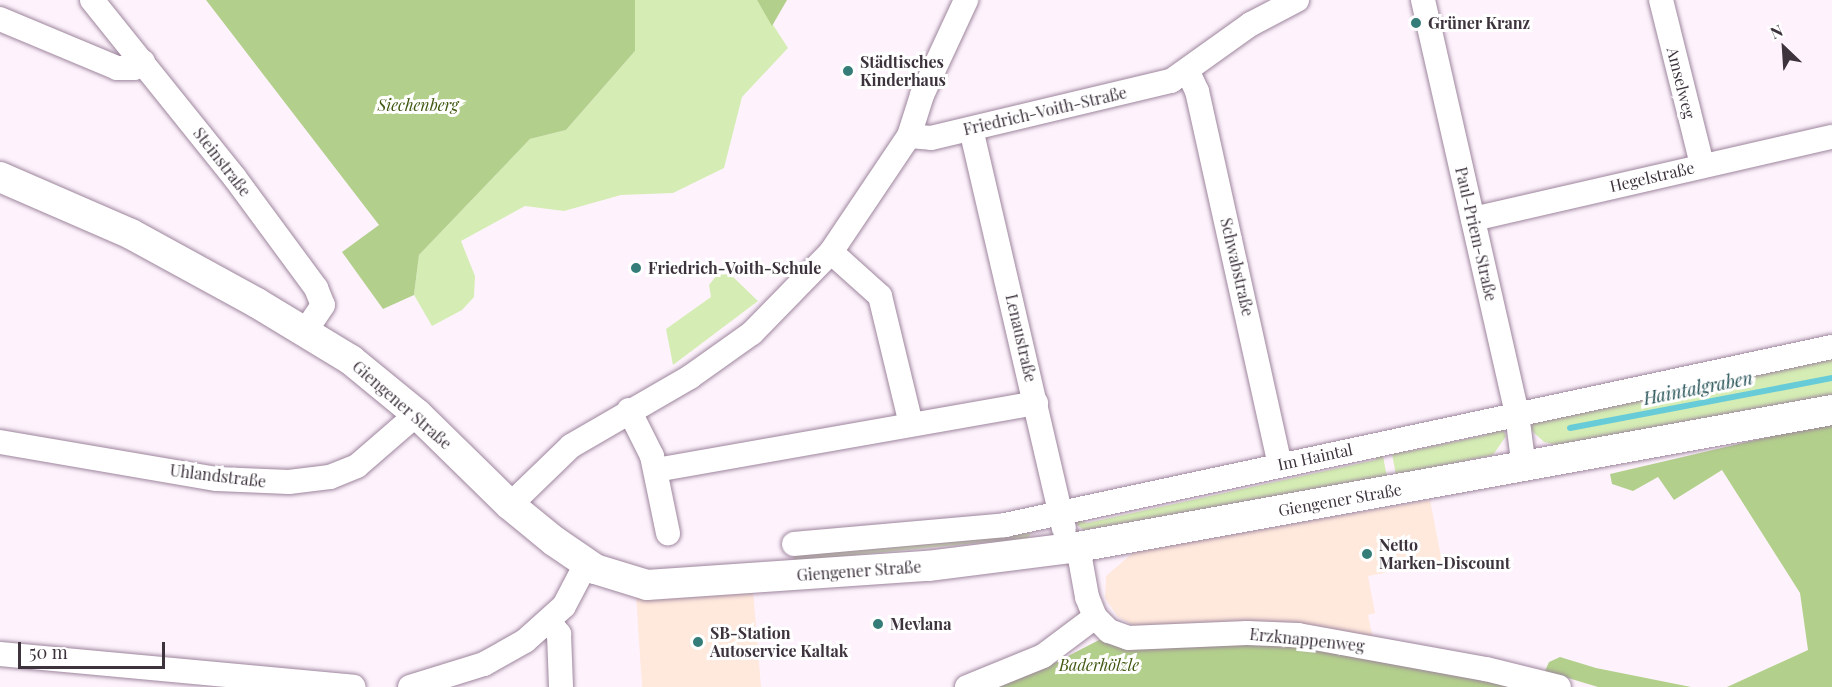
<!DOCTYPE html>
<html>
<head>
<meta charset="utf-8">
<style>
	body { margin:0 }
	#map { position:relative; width:1832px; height:687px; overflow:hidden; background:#fef3fd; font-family:"Playfair Display",serif }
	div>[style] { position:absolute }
	.commercial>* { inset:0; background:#ffe8dc }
	.green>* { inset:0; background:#d5edb4 }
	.forest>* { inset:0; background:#b3cf8c }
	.stream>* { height:6px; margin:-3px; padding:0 3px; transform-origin:3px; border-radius:3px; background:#68ccd8 }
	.roads { filter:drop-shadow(0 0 2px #9d859c) drop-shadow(0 0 2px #9d859c) }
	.minor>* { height:24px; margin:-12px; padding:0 12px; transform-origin:12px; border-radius:12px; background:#fff }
	.major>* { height:30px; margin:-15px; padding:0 15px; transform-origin:15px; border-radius:15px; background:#fff }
	.dots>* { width:16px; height:16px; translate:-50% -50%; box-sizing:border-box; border:3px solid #fff; border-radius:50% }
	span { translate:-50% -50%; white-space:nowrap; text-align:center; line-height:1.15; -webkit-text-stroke:6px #fff; paint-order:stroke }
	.poi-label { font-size:16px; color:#3d333d; font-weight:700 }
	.left { translate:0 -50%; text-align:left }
	.street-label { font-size:16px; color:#3d333d }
	.park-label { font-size:16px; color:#405810; font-style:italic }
	.water-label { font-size:18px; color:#245156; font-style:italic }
	.north { position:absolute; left:1754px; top:18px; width:60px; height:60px; -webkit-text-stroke:4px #fff; paint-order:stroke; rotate:335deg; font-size:16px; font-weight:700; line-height:24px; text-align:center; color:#3d333d }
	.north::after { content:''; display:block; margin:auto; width:21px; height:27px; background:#3d333d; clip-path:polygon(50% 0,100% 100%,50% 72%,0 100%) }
	.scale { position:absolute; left:18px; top:642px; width:147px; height:27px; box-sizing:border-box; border:3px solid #3d333d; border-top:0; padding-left:8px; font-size:18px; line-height:21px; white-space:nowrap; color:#3d333d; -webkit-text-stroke:4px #fff; paint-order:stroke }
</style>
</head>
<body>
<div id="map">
	<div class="commercial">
		<div style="clip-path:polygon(1430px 500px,1442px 562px,1368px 576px,1375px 613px,1368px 615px,1373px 639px,1138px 628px,1118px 617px,1105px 598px,1106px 576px,1134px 552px)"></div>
		<div style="clip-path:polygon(753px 590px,761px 687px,642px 687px,636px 594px)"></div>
	</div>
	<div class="green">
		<div style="clip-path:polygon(635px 0,757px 0,788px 48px,742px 97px,724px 168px,673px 193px,621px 195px,564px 211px,525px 206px,461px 241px,475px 276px,474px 297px,462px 310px,432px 326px,414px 295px,419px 255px,530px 139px,566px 130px,635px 51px)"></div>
		<div style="clip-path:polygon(730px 274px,758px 301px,673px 365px,666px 329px,711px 297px,709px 285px,717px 275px)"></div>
		<div style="clip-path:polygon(1832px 355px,1832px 399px,1562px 446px,1544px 442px,1531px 430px,1532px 423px)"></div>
		<div style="clip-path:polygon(1493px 426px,1503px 429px,1506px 436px,1493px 455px,1396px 475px,1391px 449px,1398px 447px,1406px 452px,1486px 435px)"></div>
		<div style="clip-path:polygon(1382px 451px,1387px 477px,1084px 530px,1076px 524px,1076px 519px,1087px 523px,1375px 460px)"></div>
		<div style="clip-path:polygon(1031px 533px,1028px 538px,793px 561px,797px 549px,814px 553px)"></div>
	</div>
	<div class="forest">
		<div style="clip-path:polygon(206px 0,635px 0,635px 51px,566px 130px,530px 139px,419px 255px,414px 295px,383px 309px,342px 252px,379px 225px)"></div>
		<div style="clip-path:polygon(757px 0,787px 0,772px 26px)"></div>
		<div style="clip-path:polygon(1832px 422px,1832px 687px,1727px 687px,1808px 650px,1800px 593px,1722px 470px,1674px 500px,1658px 477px,1633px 491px,1612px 484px,1610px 474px)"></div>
		<div style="clip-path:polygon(1099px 640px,1152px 649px,1239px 643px,1307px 647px,1518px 687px,991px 687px,1043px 669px)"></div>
		<div style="clip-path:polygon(1560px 657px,1596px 668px,1691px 687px,1598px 687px,1545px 671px,1549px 662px)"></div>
	</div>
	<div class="stream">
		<div style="left:1570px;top:428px;width:267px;rotate:-10.8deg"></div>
	</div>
	<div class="roads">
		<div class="minor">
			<div style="left:92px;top:0;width:228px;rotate:51.2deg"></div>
			<div style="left:235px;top:178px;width:137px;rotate:53.6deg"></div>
			<div style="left:316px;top:288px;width:18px;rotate:68deg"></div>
			<div style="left:323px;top:305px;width:32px;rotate:124deg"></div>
			<div style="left:1423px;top:0;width:425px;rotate:77.2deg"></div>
			<div style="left:1517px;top:414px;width:54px;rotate:82.6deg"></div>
			<div style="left:1661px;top:0;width:170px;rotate:76deg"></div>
			<div style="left:0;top:19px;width:127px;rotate:22.7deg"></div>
			<div style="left:117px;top:68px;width:17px"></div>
			<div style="left:134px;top:68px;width:11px;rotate:-34deg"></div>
			<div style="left:1188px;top:72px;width:21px;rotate:65deg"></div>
			<div style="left:1197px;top:91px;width:383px;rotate:77.5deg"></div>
			<div style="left:971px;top:129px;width:410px;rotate:76.9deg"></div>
			<div style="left:909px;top:136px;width:22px;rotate:5deg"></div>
			<div style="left:931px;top:138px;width:247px;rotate:-13.4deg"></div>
			<div style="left:1171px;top:81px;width:98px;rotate:-35.5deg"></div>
			<div style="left:1251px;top:24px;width:52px;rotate:-27.6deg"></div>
			<div style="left:1473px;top:219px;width:368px;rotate:-12.9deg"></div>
			<div style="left:831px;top:252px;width:66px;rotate:41.9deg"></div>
			<div style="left:880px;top:296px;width:132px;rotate:76.4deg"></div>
			<div style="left:629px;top:410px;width:51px;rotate:63.4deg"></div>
			<div style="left:652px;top:456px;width:79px;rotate:78.3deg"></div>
			<div style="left:0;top:442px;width:220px;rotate:9.7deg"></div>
			<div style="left:217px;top:479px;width:72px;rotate:2.4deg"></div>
			<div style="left:289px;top:482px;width:41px;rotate:-7deg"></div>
			<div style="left:330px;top:477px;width:29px;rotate:-22deg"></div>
			<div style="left:357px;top:466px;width:79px;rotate:-40.9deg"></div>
			<div style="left:656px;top:470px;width:386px;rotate:-10deg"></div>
			<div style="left:510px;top:505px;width:85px;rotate:-44deg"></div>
			<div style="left:571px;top:446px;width:138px;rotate:-30.1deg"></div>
			<div style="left:690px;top:377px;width:76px;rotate:-35.4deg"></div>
			<div style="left:752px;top:333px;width:113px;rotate:-45.7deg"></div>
			<div style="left:831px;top:252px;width:140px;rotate:-56.1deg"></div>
			<div style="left:909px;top:136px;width:43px;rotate:-72.4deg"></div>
			<div style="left:922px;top:95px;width:105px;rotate:-65.1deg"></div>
			<div style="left:794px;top:544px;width:212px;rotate:-5.1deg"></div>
			<div style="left:1005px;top:525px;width:846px;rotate:-12.15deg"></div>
			<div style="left:1078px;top:547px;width:51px;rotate:79.8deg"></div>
			<div style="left:1087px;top:597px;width:22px;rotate:68deg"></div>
			<div style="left:1095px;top:617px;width:20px;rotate:45deg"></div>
			<div style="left:1109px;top:631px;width:20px;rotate:20deg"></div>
			<div style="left:1128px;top:638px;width:119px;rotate:-2.4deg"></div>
			<div style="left:1247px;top:633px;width:51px;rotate:2.2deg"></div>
			<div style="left:1298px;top:635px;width:191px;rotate:10.3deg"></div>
			<div style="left:1486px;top:669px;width:75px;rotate:13.9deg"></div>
			<div style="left:549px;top:622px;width:16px;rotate:50deg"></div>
			<div style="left:559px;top:634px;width:53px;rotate:87.8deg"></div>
			<div style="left:0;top:654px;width:355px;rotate:5.3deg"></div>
			<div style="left:410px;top:687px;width:77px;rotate:-17.3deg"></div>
			<div style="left:484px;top:664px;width:47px;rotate:-29.3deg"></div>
			<div style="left:525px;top:641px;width:52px;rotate:-41.9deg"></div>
			<div style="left:564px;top:606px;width:47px;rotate:-62.4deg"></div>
			<div style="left:967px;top:687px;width:82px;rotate:-22.2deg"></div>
			<div style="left:1043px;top:656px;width:65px;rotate:-36.9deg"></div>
		</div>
		<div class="major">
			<div style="left:0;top:177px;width:143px;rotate:23.5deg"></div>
			<div style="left:131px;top:234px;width:144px;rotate:28.7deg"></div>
			<div style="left:257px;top:303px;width:110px;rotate:31.2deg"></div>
			<div style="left:351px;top:360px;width:85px;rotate:39.3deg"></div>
			<div style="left:417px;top:414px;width:130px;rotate:44.4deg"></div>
			<div style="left:510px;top:505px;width:57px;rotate:39.3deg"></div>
			<div style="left:554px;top:541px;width:50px;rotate:34.3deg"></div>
			<div style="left:595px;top:569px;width:54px;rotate:17.1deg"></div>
			<div style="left:647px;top:585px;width:282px;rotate:-3.9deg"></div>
			<div style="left:928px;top:566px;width:151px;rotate:-7.2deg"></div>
			<div style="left:1078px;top:547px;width:766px;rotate:-10.3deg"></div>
		</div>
	</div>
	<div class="dots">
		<div style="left:1416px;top:23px;background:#357d78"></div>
		<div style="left:848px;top:71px;background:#357d78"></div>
		<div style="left:636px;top:268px;background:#357d78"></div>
		<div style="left:1367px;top:554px;background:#357d78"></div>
		<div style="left:878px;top:624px;background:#357d78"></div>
		<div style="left:698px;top:642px;background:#357d78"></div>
	</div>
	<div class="poi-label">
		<span class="left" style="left:1428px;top:23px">Grüner Kranz</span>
		<span class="left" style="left:860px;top:71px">Städtisches<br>Kinderhaus</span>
		<span class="left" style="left:648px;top:268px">Friedrich-Voith-Schule</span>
		<span class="left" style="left:1379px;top:554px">Netto<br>Marken-Discount</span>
		<span class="left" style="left:890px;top:624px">Mevlana</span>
		<span class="left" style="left:710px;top:642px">SB-Station<br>Autoservice Kaltak</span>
	</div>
	<div class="street-label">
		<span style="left:1681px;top:83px;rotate:76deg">Amselweg</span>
		<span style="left:1045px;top:111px;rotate:-13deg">Friedrich-Voith-Straße</span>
		<span style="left:222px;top:162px;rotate:52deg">Steinstraße</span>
		<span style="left:1652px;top:177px;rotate:-13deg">Hegelstraße</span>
		<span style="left:1476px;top:234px;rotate:77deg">Paul-Priem-Straße</span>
		<span style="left:1237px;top:267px;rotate:77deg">Schwabstraße</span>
		<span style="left:1021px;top:338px;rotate:77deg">Lenaustraße</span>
		<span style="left:402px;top:405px;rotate:41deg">Giengener Straße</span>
		<span style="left:1315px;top:457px;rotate:-12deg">Im Haintal</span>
		<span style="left:218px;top:476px;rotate:7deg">Uhlandstraße</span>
		<span style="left:1340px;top:500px;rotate:-10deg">Giengener Straße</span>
		<span style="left:859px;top:571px;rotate:-4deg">Giengener Straße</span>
		<span style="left:1307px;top:640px;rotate:6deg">Erzknappenweg</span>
	</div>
	<div class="park-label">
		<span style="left:418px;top:105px">Siechenberg</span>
		<span style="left:1099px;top:665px">Baderhölzle</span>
	</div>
	<div class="water-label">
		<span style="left:1698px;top:388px;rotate:-11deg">Haintalgraben</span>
	</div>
	<div class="north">N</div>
	<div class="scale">50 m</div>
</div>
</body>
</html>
